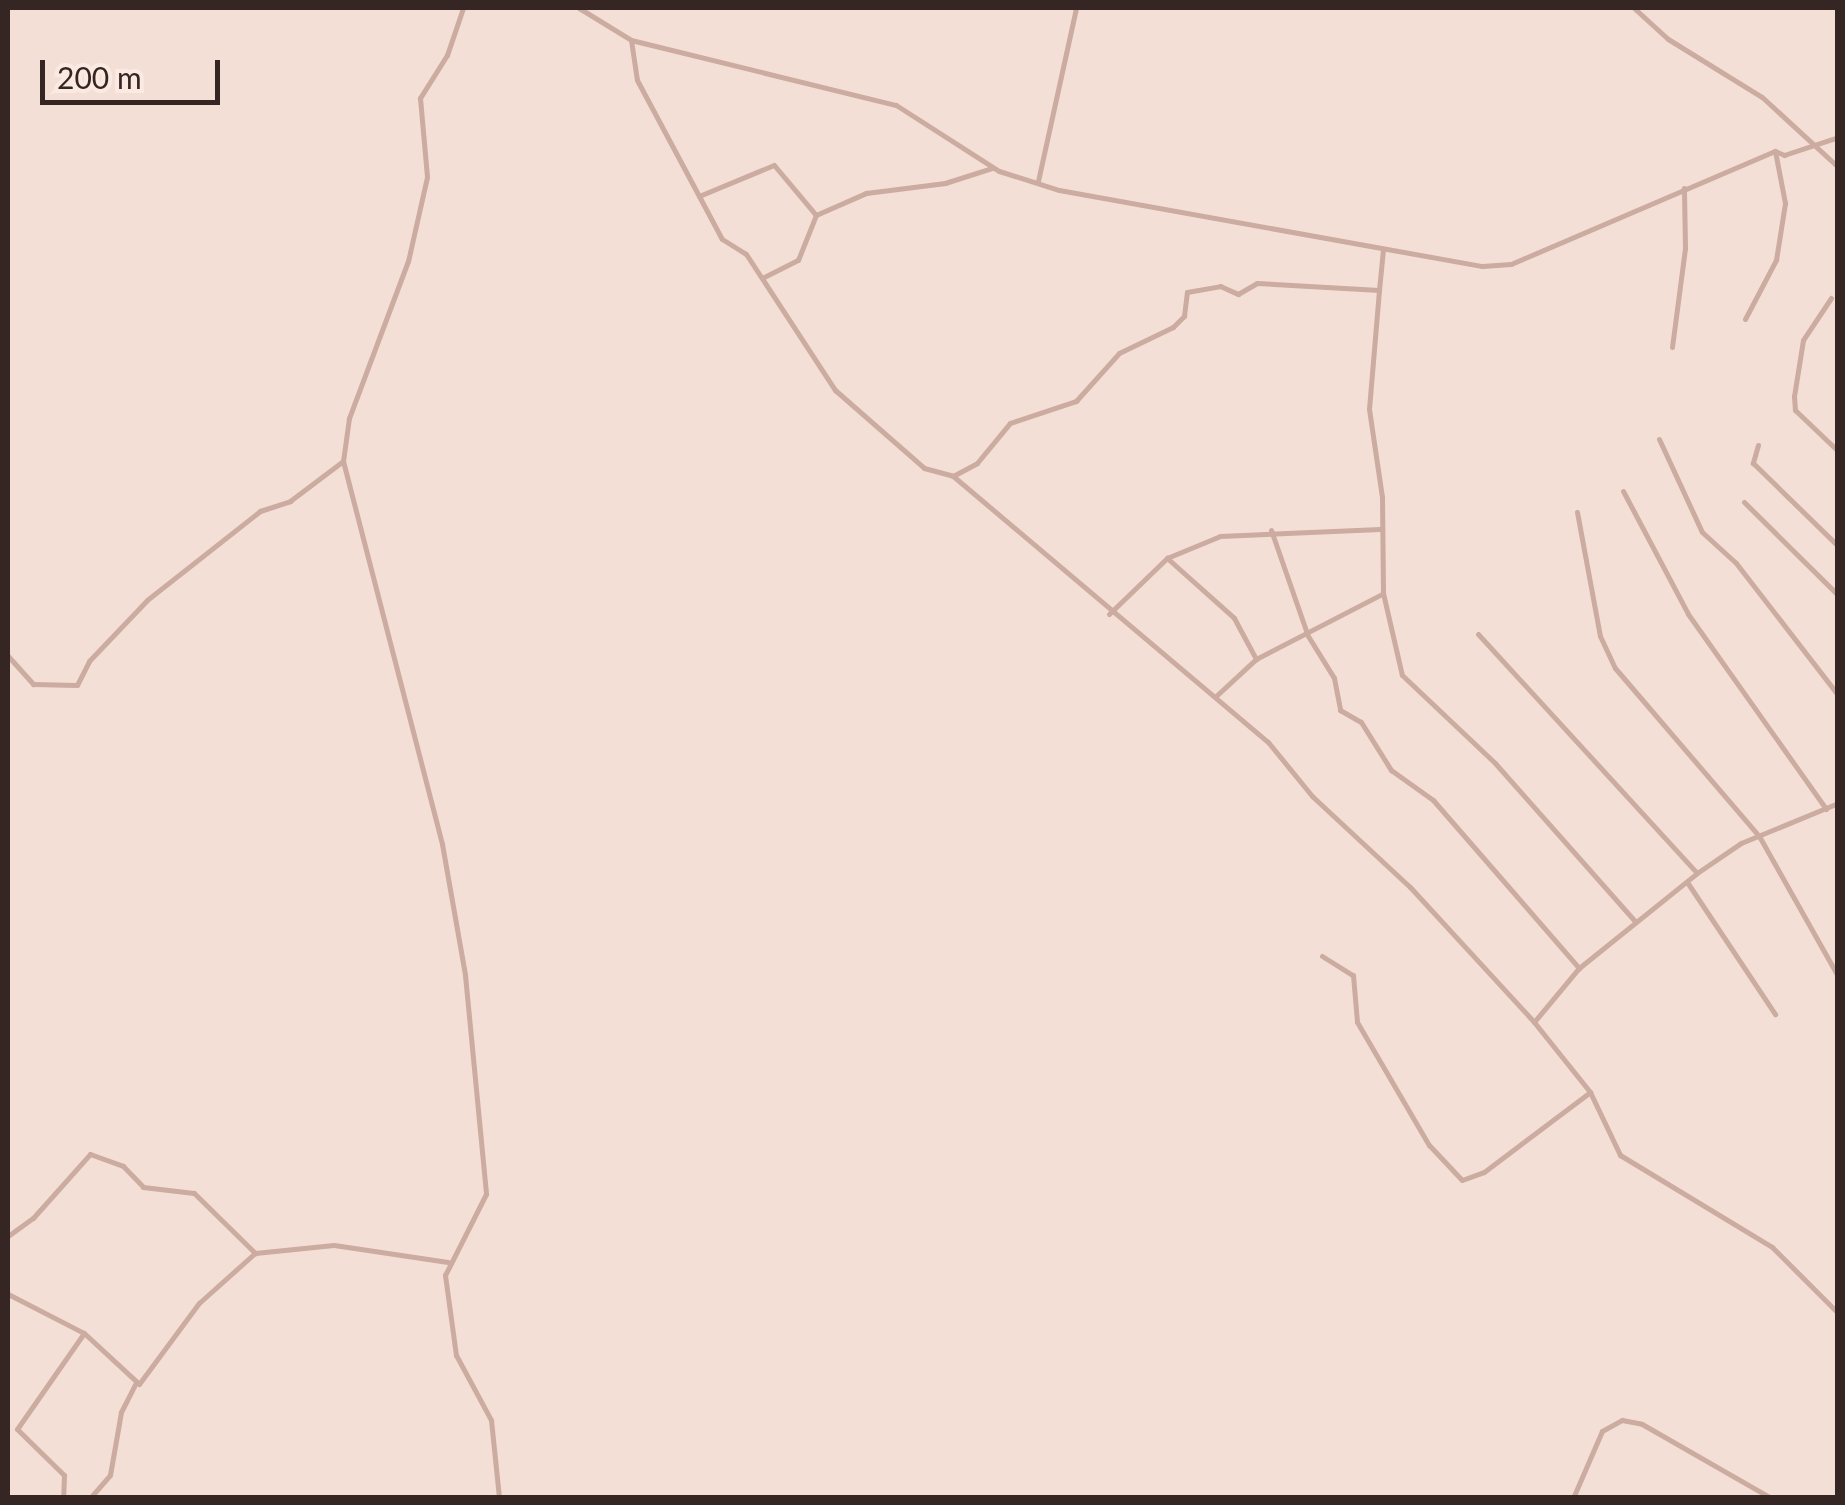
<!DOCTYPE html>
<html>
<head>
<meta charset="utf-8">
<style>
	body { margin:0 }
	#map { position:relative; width:1845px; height:1505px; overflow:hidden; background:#f3dfd5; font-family:Lato,sans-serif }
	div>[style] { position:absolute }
	.street>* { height:5px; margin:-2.5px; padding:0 2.5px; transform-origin:2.5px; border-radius:2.5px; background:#ccaba0 }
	span { translate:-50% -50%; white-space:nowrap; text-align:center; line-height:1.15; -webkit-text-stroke:8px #fbeae1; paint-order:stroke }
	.frame { position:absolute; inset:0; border:10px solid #352624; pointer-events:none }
	.scale { position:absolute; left:40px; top:60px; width:180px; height:45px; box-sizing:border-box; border:5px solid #352624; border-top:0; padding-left:12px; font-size:30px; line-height:35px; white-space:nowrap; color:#352624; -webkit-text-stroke:8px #fbeae1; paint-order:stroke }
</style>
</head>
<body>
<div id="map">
	<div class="street">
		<div style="left:463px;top:8px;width:50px;rotate:108.8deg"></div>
		<div style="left:447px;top:55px;width:51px;rotate:122.1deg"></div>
		<div style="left:420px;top:98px;width:79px;rotate:84.9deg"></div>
		<div style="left:427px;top:177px;width:86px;rotate:102.7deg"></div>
		<div style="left:408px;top:261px;width:168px;rotate:110.6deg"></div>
		<div style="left:349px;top:418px;width:43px;rotate:97.9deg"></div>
		<div style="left:343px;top:461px;width:396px;rotate:75.5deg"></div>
		<div style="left:442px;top:844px;width:133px;rotate:80deg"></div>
		<div style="left:465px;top:975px;width:220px;rotate:84.5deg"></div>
		<div style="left:486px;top:1194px;width:91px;rotate:116.8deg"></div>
		<div style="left:445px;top:1275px;width:81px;rotate:82.2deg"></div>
		<div style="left:456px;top:1355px;width:74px;rotate:61.7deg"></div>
		<div style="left:491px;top:1420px;width:78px;rotate:84.1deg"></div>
		<div style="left:579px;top:8px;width:61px;rotate:31.6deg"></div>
		<div style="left:631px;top:40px;width:273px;rotate:13.8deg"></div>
		<div style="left:896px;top:105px;width:122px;rotate:32.7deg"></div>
		<div style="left:999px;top:171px;width:63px;rotate:17.6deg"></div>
		<div style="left:1059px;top:190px;width:430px;rotate:10.2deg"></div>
		<div style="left:1482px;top:266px;width:29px;rotate:-4deg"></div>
		<div style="left:1511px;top:264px;width:287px;rotate:-23.2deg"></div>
		<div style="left:1775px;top:151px;width:10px;rotate:24deg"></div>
		<div style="left:1784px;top:155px;width:57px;rotate:-18.4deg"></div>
		<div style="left:1634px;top:8px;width:46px;rotate:42.4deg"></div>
		<div style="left:1668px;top:39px;width:110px;rotate:31.7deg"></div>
		<div style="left:1762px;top:97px;width:103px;rotate:42.6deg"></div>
		<div style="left:631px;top:40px;width:40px;rotate:81.5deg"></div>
		<div style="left:637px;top:80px;width:180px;rotate:61.9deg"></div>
		<div style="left:722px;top:239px;width:28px;rotate:32deg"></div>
		<div style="left:746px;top:254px;width:163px;rotate:56.8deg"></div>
		<div style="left:835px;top:390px;width:118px;rotate:41.2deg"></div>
		<div style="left:924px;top:468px;width:30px;rotate:15deg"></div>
		<div style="left:953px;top:476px;width:412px;rotate:40.2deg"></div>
		<div style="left:1268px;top:742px;width:70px;rotate:50.8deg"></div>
		<div style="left:1312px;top:796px;width:134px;rotate:42.9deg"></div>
		<div style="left:1410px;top:887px;width:183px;rotate:47.4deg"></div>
		<div style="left:1534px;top:1022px;width:90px;rotate:51.3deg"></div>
		<div style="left:1590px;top:1092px;width:70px;rotate:64.5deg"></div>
		<div style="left:1620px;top:1155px;width:178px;rotate:31.2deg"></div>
		<div style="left:1772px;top:1247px;width:93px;rotate:45deg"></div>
		<div style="left:1038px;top:181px;width:177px;rotate:-77.6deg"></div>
		<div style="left:699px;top:196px;width:81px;rotate:-22.5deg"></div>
		<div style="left:774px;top:165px;width:65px;rotate:50deg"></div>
		<div style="left:816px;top:215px;width:55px;rotate:-23.7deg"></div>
		<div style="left:866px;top:193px;width:80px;rotate:-7.2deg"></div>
		<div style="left:945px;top:183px;width:49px;rotate:-17.7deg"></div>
		<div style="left:762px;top:278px;width:40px;rotate:-26.6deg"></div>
		<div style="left:798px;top:260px;width:48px;rotate:-68.2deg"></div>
		<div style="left:1379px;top:290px;width:119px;rotate:94.8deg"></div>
		<div style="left:1369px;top:409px;width:89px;rotate:81.6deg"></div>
		<div style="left:1382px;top:497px;width:96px;rotate:89.4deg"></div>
		<div style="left:1383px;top:593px;width:84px;rotate:77deg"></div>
		<div style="left:1402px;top:675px;width:128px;rotate:43.4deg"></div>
		<div style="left:1495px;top:763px;width:211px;rotate:48.5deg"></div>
		<div style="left:1831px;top:298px;width:50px;rotate:123.7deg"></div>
		<div style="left:1803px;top:340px;width:57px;rotate:99.1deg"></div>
		<div style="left:1794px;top:396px;width:14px;rotate:86deg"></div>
		<div style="left:1795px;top:410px;width:59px;rotate:43.6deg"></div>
		<div style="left:1745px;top:319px;width:67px;rotate:-62.3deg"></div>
		<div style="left:1776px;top:260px;width:58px;rotate:-81deg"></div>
		<div style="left:1785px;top:203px;width:53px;rotate:-100.9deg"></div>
		<div style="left:1672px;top:347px;width:100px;rotate:-82.5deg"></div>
		<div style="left:1685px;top:248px;width:60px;rotate:-91deg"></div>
		<div style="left:1659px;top:439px;width:102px;rotate:65.2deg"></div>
		<div style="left:1702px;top:532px;width:46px;rotate:42.4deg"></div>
		<div style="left:1736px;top:563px;width:167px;rotate:52.3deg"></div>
		<div style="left:1758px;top:445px;width:19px;rotate:106deg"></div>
		<div style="left:1753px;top:463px;width:119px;rotate:44.3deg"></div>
		<div style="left:953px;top:476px;width:27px;rotate:-28deg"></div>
		<div style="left:977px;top:463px;width:52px;rotate:-50.5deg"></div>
		<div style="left:1010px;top:423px;width:70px;rotate:-18.4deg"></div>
		<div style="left:1076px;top:401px;width:64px;rotate:-48.1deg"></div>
		<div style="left:1119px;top:353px;width:60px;rotate:-25.7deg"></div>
		<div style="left:1173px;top:327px;width:16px;rotate:-45deg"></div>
		<div style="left:1184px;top:316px;width:24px;rotate:-83deg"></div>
		<div style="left:1187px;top:292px;width:34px;rotate:-10deg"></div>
		<div style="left:1220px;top:286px;width:20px;rotate:24deg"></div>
		<div style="left:1238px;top:294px;width:22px;rotate:-30deg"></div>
		<div style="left:1257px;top:283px;width:122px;rotate:3.3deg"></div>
		<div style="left:1379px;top:290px;width:41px;rotate:-84.4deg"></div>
		<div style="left:1623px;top:491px;width:139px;rotate:62.1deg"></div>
		<div style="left:1688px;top:614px;width:239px;rotate:54.7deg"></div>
		<div style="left:1744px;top:502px;width:132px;rotate:44.7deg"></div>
		<div style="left:1577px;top:512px;width:126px;rotate:79.5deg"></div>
		<div style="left:1600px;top:636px;width:35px;rotate:65deg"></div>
		<div style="left:1615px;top:668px;width:221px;rotate:49.4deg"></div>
		<div style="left:1759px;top:836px;width:161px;rotate:60.6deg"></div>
		<div style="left:1271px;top:530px;width:112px;rotate:70.8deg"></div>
		<div style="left:1308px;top:636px;width:49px;rotate:58.2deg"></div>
		<div style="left:1334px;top:678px;width:33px;rotate:79deg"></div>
		<div style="left:1340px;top:710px;width:24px;rotate:30deg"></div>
		<div style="left:1361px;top:722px;width:57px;rotate:58deg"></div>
		<div style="left:1391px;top:770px;width:52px;rotate:35.5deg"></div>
		<div style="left:1433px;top:800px;width:223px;rotate:49deg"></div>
		<div style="left:1167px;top:558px;width:90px;rotate:41.8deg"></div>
		<div style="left:1234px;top:618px;width:47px;rotate:61.8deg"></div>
		<div style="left:1109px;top:614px;width:81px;rotate:-44deg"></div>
		<div style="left:1167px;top:558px;width:57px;rotate:-22.5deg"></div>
		<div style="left:1220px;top:536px;width:160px;rotate:-2.5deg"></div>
		<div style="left:1478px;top:634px;width:324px;rotate:47.5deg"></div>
		<div style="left:8px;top:656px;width:38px;rotate:48deg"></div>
		<div style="left:33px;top:684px;width:44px;rotate:1.3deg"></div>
		<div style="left:77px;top:685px;width:27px;rotate:-63deg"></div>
		<div style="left:89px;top:661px;width:84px;rotate:-46.4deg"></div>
		<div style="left:147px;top:600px;width:144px;rotate:-38.2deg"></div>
		<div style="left:260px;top:511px;width:32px;rotate:-18deg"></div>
		<div style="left:290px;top:501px;width:66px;rotate:-37deg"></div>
		<div style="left:1216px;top:696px;width:54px;rotate:-42.8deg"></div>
		<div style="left:1256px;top:659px;width:142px;rotate:-27.3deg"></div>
		<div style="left:1687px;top:882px;width:159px;rotate:56.3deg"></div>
		<div style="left:1322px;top:956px;width:36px;rotate:32deg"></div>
		<div style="left:1353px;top:975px;width:47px;rotate:85.1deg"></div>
		<div style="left:1357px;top:1022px;width:143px;rotate:59.7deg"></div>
		<div style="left:1429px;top:1145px;width:48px;rotate:46.7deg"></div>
		<div style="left:1462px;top:1180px;width:23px;rotate:-20deg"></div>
		<div style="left:1484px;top:1172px;width:133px;rotate:-37deg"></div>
		<div style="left:1534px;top:1022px;width:70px;rotate:-50.2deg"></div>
		<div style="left:1579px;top:968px;width:151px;rotate:-38.8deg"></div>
		<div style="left:1697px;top:873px;width:53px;rotate:-34.3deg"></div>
		<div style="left:1741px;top:843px;width:105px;rotate:-22.4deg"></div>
		<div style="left:8px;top:1236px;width:31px;rotate:-36deg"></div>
		<div style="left:33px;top:1218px;width:86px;rotate:-48.3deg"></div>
		<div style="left:90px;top:1154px;width:35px;rotate:20deg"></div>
		<div style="left:123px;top:1166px;width:29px;rotate:46deg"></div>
		<div style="left:143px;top:1187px;width:51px;rotate:6.7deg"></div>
		<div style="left:194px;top:1193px;width:86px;rotate:44.5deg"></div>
		<div style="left:255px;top:1253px;width:79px;rotate:-5.8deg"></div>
		<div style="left:334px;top:1245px;width:115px;rotate:8.5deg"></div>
		<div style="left:8px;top:1294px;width:85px;rotate:27.2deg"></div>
		<div style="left:84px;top:1333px;width:117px;rotate:124.9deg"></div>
		<div style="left:17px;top:1429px;width:66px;rotate:44.4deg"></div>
		<div style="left:64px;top:1475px;width:23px;rotate:92deg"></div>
		<div style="left:84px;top:1333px;width:75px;rotate:42.8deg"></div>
		<div style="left:139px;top:1384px;width:101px;rotate:-53.5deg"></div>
		<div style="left:199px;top:1303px;width:75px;rotate:-41.8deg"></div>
		<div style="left:90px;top:1498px;width:30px;rotate:-49deg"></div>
		<div style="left:110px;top:1475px;width:64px;rotate:-80.1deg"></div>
		<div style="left:121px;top:1412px;width:31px;rotate:-63deg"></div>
		<div style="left:1573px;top:1498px;width:73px;rotate:-66.6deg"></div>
		<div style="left:1602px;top:1431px;width:23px;rotate:-29deg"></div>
		<div style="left:1622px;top:1420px;width:20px;rotate:11deg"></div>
		<div style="left:1642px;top:1424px;width:149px;rotate:29.8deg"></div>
	</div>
	<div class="frame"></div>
	<div class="scale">200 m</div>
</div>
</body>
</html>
